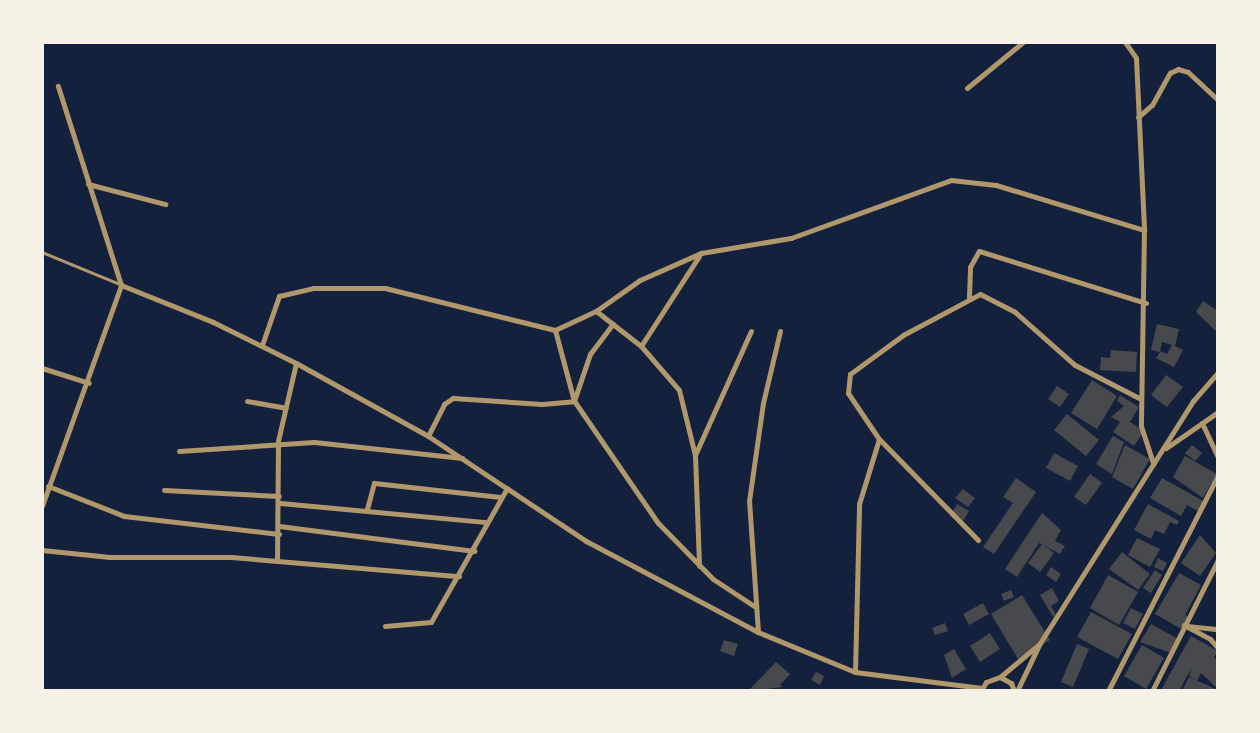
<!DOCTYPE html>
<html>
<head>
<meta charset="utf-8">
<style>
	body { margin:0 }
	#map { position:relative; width:1260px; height:733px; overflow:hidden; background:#14213d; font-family:Figtree,sans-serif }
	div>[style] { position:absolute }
	.building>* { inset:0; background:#48494c }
	.service>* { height:2.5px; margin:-1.25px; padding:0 1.25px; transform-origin:1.25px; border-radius:1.25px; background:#b1986c }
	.minor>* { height:5px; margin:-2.5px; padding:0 2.5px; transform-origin:2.5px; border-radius:2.5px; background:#b1986c }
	span { translate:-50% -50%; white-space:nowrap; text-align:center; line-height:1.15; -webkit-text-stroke:6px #f6f1e7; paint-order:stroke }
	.frame { position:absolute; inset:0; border:44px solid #f6f1e7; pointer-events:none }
</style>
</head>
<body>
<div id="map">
	<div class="building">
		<div style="clip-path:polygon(1203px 301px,1218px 311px,1218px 333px,1196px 312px)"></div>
		<div style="clip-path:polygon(evenodd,1157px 324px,1179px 329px,1175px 346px,1183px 350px,1174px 367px,1156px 358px,1160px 352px,1151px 350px,1157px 324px,1162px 342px,1172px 345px,1167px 354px,1160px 351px,1162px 342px)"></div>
		<div style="clip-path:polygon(1111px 350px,1137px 352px,1136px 372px,1100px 370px,1101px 357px,1110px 358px)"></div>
		<div style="clip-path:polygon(1166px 375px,1183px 387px,1167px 407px,1151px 395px)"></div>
		<div style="clip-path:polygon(1092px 380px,1117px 396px,1097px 429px,1071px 413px)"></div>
		<div style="clip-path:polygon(1057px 386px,1069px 394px,1060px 407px,1048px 399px)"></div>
		<div style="clip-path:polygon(1120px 395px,1139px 407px,1130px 422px,1144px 431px,1134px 446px,1113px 432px,1120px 422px,1111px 417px,1124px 406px,1117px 401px)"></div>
		<div style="clip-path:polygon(1067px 414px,1099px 440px,1086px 456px,1054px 430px)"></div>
		<div style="clip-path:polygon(1113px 436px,1124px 442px,1112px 474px,1096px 464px)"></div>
		<div style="clip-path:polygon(1125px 445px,1150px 459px,1133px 489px,1112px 477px)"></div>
		<div style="clip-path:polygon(1192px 445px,1202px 453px,1195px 461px,1185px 453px)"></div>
		<div style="clip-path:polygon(1054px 453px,1078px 466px,1070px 481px,1046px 468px)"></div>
		<div style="clip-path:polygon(1185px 456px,1217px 474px,1203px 498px,1173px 477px)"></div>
		<div style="clip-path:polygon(1090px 474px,1102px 483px,1086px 505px,1074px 497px)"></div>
		<div style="clip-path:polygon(1016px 478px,1036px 492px,994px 554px,983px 547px,1013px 503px,1003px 497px)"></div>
		<div style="clip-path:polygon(1162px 478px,1203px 501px,1198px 511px,1187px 505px,1181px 516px,1150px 498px)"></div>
		<div style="clip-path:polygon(963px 489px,975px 498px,968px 507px,955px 498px)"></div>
		<div style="clip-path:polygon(957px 504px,969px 511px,962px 523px,950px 516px)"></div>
		<div style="clip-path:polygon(1148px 504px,1179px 521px,1177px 525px,1170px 522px,1164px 534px,1155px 530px,1151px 539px,1134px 530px)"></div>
		<div style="clip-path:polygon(1042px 513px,1061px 530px,1055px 541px,1065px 546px,1060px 554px,1039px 543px,1017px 577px,1005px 569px)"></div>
		<div style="clip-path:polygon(1200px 535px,1216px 553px,1200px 576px,1181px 563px)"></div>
		<div style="clip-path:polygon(1137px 538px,1160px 549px,1150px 567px,1128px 555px)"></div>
		<div style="clip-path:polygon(1042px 544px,1054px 553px,1040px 572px,1028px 563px)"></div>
		<div style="clip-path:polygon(1122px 552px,1150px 574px,1138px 590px,1109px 569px)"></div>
		<div style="clip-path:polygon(1158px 558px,1167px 563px,1163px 571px,1154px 567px)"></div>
		<div style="clip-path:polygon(1051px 567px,1061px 574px,1056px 582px,1046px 575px)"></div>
		<div style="clip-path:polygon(1155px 570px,1162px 575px,1151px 593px,1143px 588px)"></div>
		<div style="clip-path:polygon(1179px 573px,1201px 585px,1185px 615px,1190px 618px,1183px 630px,1155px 614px)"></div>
		<div style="clip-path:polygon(1108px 575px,1138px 592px,1119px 625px,1090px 608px)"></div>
		<div style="clip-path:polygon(1052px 588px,1059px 601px,1051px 606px,1056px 615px,1053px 617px,1040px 595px)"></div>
		<div style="clip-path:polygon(1011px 590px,1014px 597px,1004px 601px,1001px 594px)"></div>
		<div style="clip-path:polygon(1022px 595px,1050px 640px,1018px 659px,991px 614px)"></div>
		<div style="clip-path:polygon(983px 603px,989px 614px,969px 625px,963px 614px)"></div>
		<div style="clip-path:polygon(1131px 608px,1143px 614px,1135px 629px,1123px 623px)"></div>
		<div style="clip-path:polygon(1091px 612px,1132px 634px,1118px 659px,1077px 637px)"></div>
		<div style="clip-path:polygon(945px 623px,948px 631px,935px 635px,932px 628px)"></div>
		<div style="clip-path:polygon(1151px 624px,1178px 639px,1171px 653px,1140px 642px)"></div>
		<div style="clip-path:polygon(990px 633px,1000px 649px,980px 662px,970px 646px)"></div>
		<div style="clip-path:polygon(1191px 636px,1218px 651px,1214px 658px,1218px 660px,1218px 689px,1201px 673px,1197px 681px,1189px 676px,1192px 667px,1179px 691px,1161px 690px)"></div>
		<div style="clip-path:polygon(724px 640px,738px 644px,734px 656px,720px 651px)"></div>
		<div style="clip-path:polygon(1077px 644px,1089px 649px,1073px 687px,1061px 682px)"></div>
		<div style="clip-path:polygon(1142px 645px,1164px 658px,1146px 689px,1124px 676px)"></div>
		<div style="clip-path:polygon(954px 649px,966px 669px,952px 678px,944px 655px)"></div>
		<div style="clip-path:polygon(776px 662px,790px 674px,780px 685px,783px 687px,748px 691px)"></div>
		<div style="clip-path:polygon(816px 672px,824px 676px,820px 685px,811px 680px)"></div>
		<div style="clip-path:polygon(1189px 677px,1218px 690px,1218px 691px,1182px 691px)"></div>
	</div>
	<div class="service">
		<div style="left:42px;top:252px;width:84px;rotate:22.3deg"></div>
	</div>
	<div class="minor">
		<div style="left:1125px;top:42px;width:19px;rotate:55deg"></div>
		<div style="left:1136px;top:58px;width:172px;rotate:87.3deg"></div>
		<div style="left:1144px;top:230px;width:196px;rotate:90.9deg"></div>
		<div style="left:1141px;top:426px;width:40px;rotate:72deg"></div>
		<div style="left:967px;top:88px;width:72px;rotate:-39.4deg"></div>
		<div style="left:1138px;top:117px;width:18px;rotate:-41deg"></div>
		<div style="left:1152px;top:105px;width:37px;rotate:-61deg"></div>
		<div style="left:1170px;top:73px;width:9px;rotate:-27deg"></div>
		<div style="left:1178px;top:69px;width:10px;rotate:17deg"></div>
		<div style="left:1188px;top:72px;width:41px;rotate:43deg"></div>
		<div style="left:88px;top:184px;width:80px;rotate:14.6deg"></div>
		<div style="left:121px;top:285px;width:99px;rotate:21.9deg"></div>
		<div style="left:213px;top:322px;width:93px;rotate:26.3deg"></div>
		<div style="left:296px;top:363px;width:151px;rotate:28.9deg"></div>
		<div style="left:428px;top:436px;width:190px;rotate:33.6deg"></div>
		<div style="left:586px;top:541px;width:195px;rotate:27.9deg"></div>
		<div style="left:758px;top:632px;width:105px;rotate:22.4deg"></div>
		<div style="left:855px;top:672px;width:128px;rotate:7.2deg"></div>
		<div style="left:969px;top:297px;width:30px;rotate:-88deg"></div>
		<div style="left:970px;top:267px;width:18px;rotate:-61deg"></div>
		<div style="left:979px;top:251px;width:175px;rotate:17.3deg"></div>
		<div style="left:596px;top:311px;width:57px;rotate:37.9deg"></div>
		<div style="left:641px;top:346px;width:58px;rotate:49.2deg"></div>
		<div style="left:679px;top:390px;width:67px;rotate:76.2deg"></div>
		<div style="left:695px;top:455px;width:111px;rotate:87.9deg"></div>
		<div style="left:262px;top:345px;width:52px;rotate:-70.9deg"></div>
		<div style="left:279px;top:296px;width:35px;rotate:-13deg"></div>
		<div style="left:313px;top:288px;width:72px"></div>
		<div style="left:385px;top:288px;width:175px;rotate:13.9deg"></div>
		<div style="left:641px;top:346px;width:107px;rotate:-57.2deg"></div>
		<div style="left:42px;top:368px;width:49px;rotate:17.7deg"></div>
		<div style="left:247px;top:401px;width:39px;rotate:10deg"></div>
		<div style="left:1202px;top:423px;width:38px;rotate:65deg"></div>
		<div style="left:428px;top:436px;width:36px;rotate:-63deg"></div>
		<div style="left:444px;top:404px;width:11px;rotate:-34deg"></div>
		<div style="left:453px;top:398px;width:89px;rotate:3.9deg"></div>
		<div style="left:542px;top:404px;width:32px;rotate:-5deg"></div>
		<div style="left:574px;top:401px;width:50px;rotate:-71.2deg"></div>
		<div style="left:590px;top:354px;width:38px;rotate:-53deg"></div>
		<div style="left:1166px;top:448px;width:63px;rotate:-34.7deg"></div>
		<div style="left:179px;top:451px;width:135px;rotate:-3.8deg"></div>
		<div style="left:314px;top:442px;width:149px;rotate:6.2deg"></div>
		<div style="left:695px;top:455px;width:136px;rotate:-65.7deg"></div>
		<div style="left:48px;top:486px;width:82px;rotate:21.5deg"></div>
		<div style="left:124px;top:516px;width:156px;rotate:6.6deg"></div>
		<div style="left:164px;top:490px;width:115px;rotate:3deg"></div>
		<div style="left:280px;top:503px;width:207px;rotate:5.3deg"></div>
		<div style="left:42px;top:506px;width:235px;rotate:-70.3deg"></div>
		<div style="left:121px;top:285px;width:209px;rotate:-107.6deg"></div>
		<div style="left:367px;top:509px;width:27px;rotate:-75deg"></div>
		<div style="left:374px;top:483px;width:127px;rotate:6.3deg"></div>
		<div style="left:279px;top:526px;width:197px;rotate:7.3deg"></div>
		<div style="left:978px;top:540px;width:141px;rotate:-134.4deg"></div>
		<div style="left:879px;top:439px;width:55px;rotate:-124deg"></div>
		<div style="left:848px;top:393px;width:19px;rotate:-84deg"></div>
		<div style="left:850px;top:374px;width:66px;rotate:-36.3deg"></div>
		<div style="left:903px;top:335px;width:87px;rotate:-28deg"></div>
		<div style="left:980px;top:294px;width:39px;rotate:27deg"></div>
		<div style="left:1015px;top:312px;width:80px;rotate:41.5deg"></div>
		<div style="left:1075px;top:365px;width:72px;rotate:27.3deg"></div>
		<div style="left:42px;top:550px;width:68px;rotate:5.9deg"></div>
		<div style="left:110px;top:557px;width:121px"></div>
		<div style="left:231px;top:557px;width:229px;rotate:4.8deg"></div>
		<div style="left:277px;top:561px;width:120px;rotate:-89.5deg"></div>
		<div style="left:278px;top:441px;width:80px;rotate:-77deg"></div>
		<div style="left:754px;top:606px;width:49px;rotate:-146.6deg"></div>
		<div style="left:713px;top:579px;width:78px;rotate:-134.5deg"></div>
		<div style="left:658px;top:523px;width:148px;rotate:-124.5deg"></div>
		<div style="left:574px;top:401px;width:73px;rotate:-105deg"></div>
		<div style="left:555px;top:330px;width:45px;rotate:-24.9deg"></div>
		<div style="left:596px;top:311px;width:54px;rotate:-35.2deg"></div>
		<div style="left:640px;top:280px;width:67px;rotate:-23.9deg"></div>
		<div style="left:701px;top:253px;width:91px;rotate:-9.5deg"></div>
		<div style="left:791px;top:238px;width:170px;rotate:-19.9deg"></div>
		<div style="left:951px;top:180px;width:45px;rotate:6.3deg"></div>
		<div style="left:996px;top:185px;width:155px;rotate:16.9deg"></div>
		<div style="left:1184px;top:625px;width:30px;rotate:28deg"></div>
		<div style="left:1210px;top:639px;width:12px;rotate:48deg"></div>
		<div style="left:385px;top:626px;width:46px;rotate:-5deg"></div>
		<div style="left:431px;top:622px;width:154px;rotate:-60.4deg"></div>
		<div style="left:1187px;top:626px;width:31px;rotate:6deg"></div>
		<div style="left:758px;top:632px;width:131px;rotate:-93.9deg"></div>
		<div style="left:749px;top:501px;width:99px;rotate:-81.9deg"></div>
		<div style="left:763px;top:403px;width:74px;rotate:-76.7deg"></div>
		<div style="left:855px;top:672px;width:168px;rotate:-88.6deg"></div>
		<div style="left:859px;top:504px;width:68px;rotate:-72.9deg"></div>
		<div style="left:1000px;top:677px;width:50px;rotate:-40.1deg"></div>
		<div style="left:982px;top:689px;width:8px;rotate:-60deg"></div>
		<div style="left:986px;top:682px;width:15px;rotate:-20deg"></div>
		<div style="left:1000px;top:677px;width:13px;rotate:29deg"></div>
		<div style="left:1011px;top:683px;width:9px;rotate:69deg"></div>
		<div style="left:1017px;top:691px;width:53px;rotate:-64.4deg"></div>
		<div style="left:1040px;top:643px;width:286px;rotate:-57.7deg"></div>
		<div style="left:1193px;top:401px;width:38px;rotate:-49deg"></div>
		<div style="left:1108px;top:691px;width:242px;rotate:-63deg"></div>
		<div style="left:1152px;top:691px;width:147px;rotate:-63.3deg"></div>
	</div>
	<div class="frame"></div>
</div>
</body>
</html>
